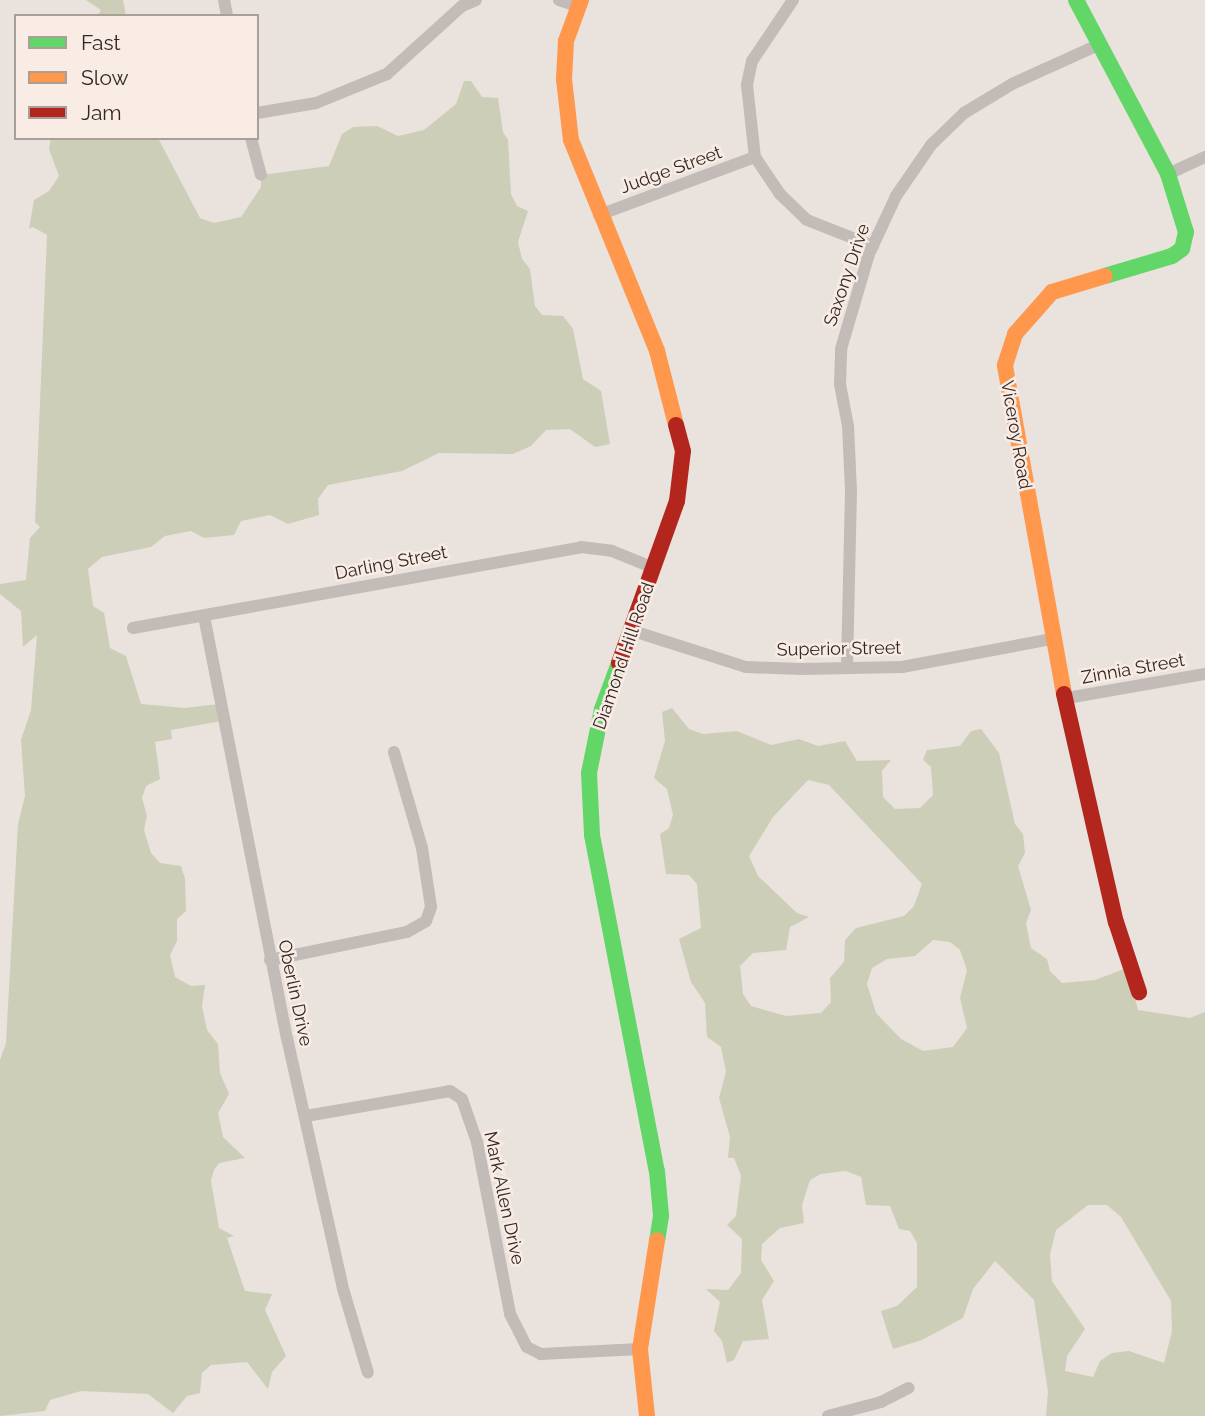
<!DOCTYPE html>
<html>
<head>
<meta charset="utf-8">
<style>
	body { margin:0 }
	#map { position:relative; width:1205px; height:1416px; overflow:hidden; background:#eae2dd; font-family:Raleway,sans-serif }
	div>[style] { position:absolute }
	.green>* { inset:0; background:#cdceb8 }
	.street>* { height:12px; margin:-6px; padding:0 6px; transform-origin:6px; border-radius:6px; background:#c2bbb7 }
	.fast>* { height:16px; margin:-8px; padding:0 8px; transform-origin:8px; border-radius:8px; background:#63d668 }
	.slow>* { height:16px; margin:-8px; padding:0 8px; transform-origin:8px; border-radius:8px; background:#ff974d }
	.jam>* { height:16px; margin:-8px; padding:0 8px; transform-origin:8px; border-radius:8px; background:#b3261e }
	span { translate:-50% -50%; white-space:nowrap; text-align:center; line-height:1.15; -webkit-text-stroke:5px #f8ece4; paint-order:stroke }
	.street-label { font-size:18px; color:#332826 }
	.legend { position:absolute; left:14px; top:14px; width:245px; height:126px; box-sizing:border-box; background:#f8ece4; border:2px solid #a99e98; margin:0; padding:9px 12px; list-style:none; font-size:21px; color:#332826 }
	.legend li { display:flex; align-items:center; gap:14px; height:35px }
	.legend b { width:35px; border:2px solid #a99e98 }
</style>
</head>
<body>
<div id="map">
	<div class="green">
		<div style="clip-path:polygon(86px 0,123px 0,126px 16px,97px 16px,101px 10px)"></div>
		<div style="clip-path:polygon(464px 81px,471px 81px,482px 97px,498px 98px,503px 132px,508px 140px,511px 194px,517px 206px,528px 211px,518px 242px,522px 259px,530px 269px,535px 306px,542px 315px,563px 316px,573px 329px,583px 379px,601px 391px,610px 444px,595px 447px,570px 429px,546px 430px,531px 446px,513px 454px,439px 453px,402px 471px,328px 485px,318px 499px,319px 515px,288px 524px,270px 515px,241px 521px,234px 535px,204px 538px,191px 531px,165px 536px,151px 547px,102px 557px,88px 569px,93px 606px,104px 613px,110px 648px,126px 656px,141px 704px,185px 708px,219px 704px,222px 721px,171px 730px,172px 739px,155px 742px,160px 779px,146px 786px,142px 798px,147px 816px,144px 830px,151px 853px,160px 863px,181px 866px,185px 879px,186px 911px,177px 919px,177px 941px,170px 955px,175px 977px,191px 986px,205px 985px,202px 1006px,207px 1030px,218px 1044px,220px 1073px,229px 1094px,218px 1113px,223px 1137px,245px 1158px,219px 1163px,214px 1170px,211px 1181px,219px 1228px,234px 1236px,227px 1238px,245px 1291px,272px 1294px,265px 1310px,286px 1356px,272px 1372px,268px 1389px,247px 1362px,211px 1365px,202px 1373px,200px 1393px,187px 1396px,173px 1413px,148px 1394px,81px 1391px,50px 1400px,45px 1411px,0 1416px,0 1060px,6px 1043px,18px 824px,25px 796px,21px 740px,31px 710px,37px 635px,23px 647px,21px 611px,0 594px,0 584px,26px 580px,30px 538px,40px 527px,35px 522px,47px 235px,33px 227px,29px 229px,34px 200px,49px 191px,59px 176px,49px 149px,51px 138px,158px 138px,200px 218px,214px 223px,241px 217px,261px 187px,261px 175px,329px 166px,342px 134px,353px 127px,377px 126px,398px 136px,424px 130px,456px 104px)"></div>
		<div style="clip-path:polygon(evenodd,672px 708px,689px 729px,703px 734px,737px 731px,771px 745px,799px 739px,818px 746px,845px 741px,857px 761px,891px 760px,882px 771px,883px 797px,895px 809px,920px 808px,933px 795px,931px 767px,923px 760px,927px 750px,960px 746px,971px 731px,981px 729px,999px 753px,1015px 824px,1023px 834px,1025px 853px,1018px 866px,1031px 910px,1026px 923px,1031px 948px,1047px 959px,1050px 971px,1062px 983px,1095px 980px,1127px 968px,1138px 1010px,1190px 1018px,1205px 1012px,1205px 1416px,1046px 1416px,1048px 1392px,1034px 1300px,995px 1261px,973px 1289px,963px 1318px,922px 1340px,893px 1349px,881px 1311px,897px 1306px,917px 1287px,917px 1243px,910px 1231px,899px 1229px,890px 1206px,866px 1205px,861px 1177px,846px 1171px,821px 1174px,810px 1180px,802px 1205px,804px 1223px,780px 1228px,762px 1244px,761px 1260px,774px 1281px,762px 1300px,769px 1339px,743px 1341px,734px 1360px,727px 1363px,722px 1341px,714px 1331px,720px 1302px,706px 1289px,728px 1290px,741px 1273px,742px 1239px,727px 1225px,736px 1216px,741px 1176px,734px 1158px,728px 1158px,730px 1137px,719px 1098px,726px 1072px,721px 1047px,707px 1037px,705px 1003px,691px 982px,679px 939px,701px 928px,697px 884px,689px 875px,666px 874px,660px 834px,669px 828px,673px 815px,667px 789px,654px 778px,665px 741px,662px 712px,672px 708px,808px 780px,829px 785px,922px 884px,914px 906px,904px 916px,856px 928px,845px 940px,844px 962px,830px 978px,831px 1002px,821px 1013px,786px 1016px,751px 1006px,743px 994px,740px 966px,753px 953px,786px 950px,790px 927px,809px 917px,797px 913px,758px 876px,749px 856px,773px 817px,808px 780px,672px 708px,933px 940px,950px 942px,960px 950px,967px 970px,960px 998px,967px 1028px,953px 1047px,923px 1051px,901px 1039px,876px 1013px,867px 984px,872px 968px,887px 959px,915px 956px,933px 940px,672px 708px,1088px 1205px,1107px 1205px,1121px 1217px,1171px 1301px,1172px 1331px,1164px 1363px,1129px 1351px,1112px 1353px,1100px 1361px,1093px 1377px,1065px 1371px,1067px 1356px,1085px 1329px,1052px 1281px,1050px 1254px,1056px 1230px,1088px 1205px)"></div>
	</div>
	<div class="street">
		<div style="left:224px;top:0;width:16px;rotate:79deg"></div>
		<div style="left:559px;top:0;width:20px;rotate:18deg"></div>
		<div style="left:793px;top:0;width:73px;rotate:123.9deg"></div>
		<div style="left:752px;top:61px;width:25px;rotate:102deg"></div>
		<div style="left:747px;top:85px;width:72px;rotate:83.7deg"></div>
		<div style="left:755px;top:157px;width:45px;rotate:56deg"></div>
		<div style="left:780px;top:194px;width:37px;rotate:44deg"></div>
		<div style="left:807px;top:220px;width:71px;rotate:21.5deg"></div>
		<div style="left:257px;top:113px;width:60px;rotate:-9.6deg"></div>
		<div style="left:316px;top:103px;width:77px;rotate:-22.2deg"></div>
		<div style="left:387px;top:74px;width:101px;rotate:-42.2deg"></div>
		<div style="left:462px;top:6px;width:15px;rotate:-23deg"></div>
		<div style="left:251px;top:138px;width:38px;rotate:75deg"></div>
		<div style="left:1168px;top:174px;width:41px;rotate:-24.7deg"></div>
		<div style="left:599px;top:215px;width:166px;rotate:-20.4deg"></div>
		<div style="left:204px;top:616px;width:430px;rotate:78.9deg"></div>
		<div style="left:287px;top:1038px;width:260px;rotate:77.4deg"></div>
		<div style="left:344px;top:1292px;width:84px;rotate:73.5deg"></div>
		<div style="left:133px;top:628px;width:455px;rotate:-10.2deg"></div>
		<div style="left:581px;top:547px;width:31px;rotate:7deg"></div>
		<div style="left:612px;top:551px;width:45px;rotate:22deg"></div>
		<div style="left:630px;top:630px;width:122px;rotate:17.7deg"></div>
		<div style="left:746px;top:667px;width:55px;rotate:2.1deg"></div>
		<div style="left:801px;top:669px;width:101px;rotate:-1.1deg"></div>
		<div style="left:902px;top:667px;width:153px;rotate:-10.6deg"></div>
		<div style="left:847px;top:667px;width:176px;rotate:-88.7deg"></div>
		<div style="left:851px;top:491px;width:65px;rotate:-92.6deg"></div>
		<div style="left:848px;top:426px;width:43px;rotate:-100.8deg"></div>
		<div style="left:840px;top:384px;width:35px;rotate:-88deg"></div>
		<div style="left:841px;top:349px;width:99px;rotate:-73.6deg"></div>
		<div style="left:869px;top:254px;width:64px;rotate:-65deg"></div>
		<div style="left:896px;top:196px;width:62px;rotate:-55.5deg"></div>
		<div style="left:931px;top:145px;width:46px;rotate:-44.1deg"></div>
		<div style="left:964px;top:113px;width:56px;rotate:-31.1deg"></div>
		<div style="left:1012px;top:84px;width:94px;rotate:-24.4deg"></div>
		<div style="left:1067px;top:698px;width:140px;rotate:-9.9deg"></div>
		<div style="left:270px;top:960px;width:140px;rotate:-11.6deg"></div>
		<div style="left:407px;top:932px;width:22px;rotate:-30deg"></div>
		<div style="left:426px;top:921px;width:15px;rotate:-70deg"></div>
		<div style="left:431px;top:907px;width:60px;rotate:-98.7deg"></div>
		<div style="left:422px;top:848px;width:100px;rotate:-106.3deg"></div>
		<div style="left:306px;top:1116px;width:146px;rotate:-9.8deg"></div>
		<div style="left:450px;top:1091px;width:14px;rotate:34deg"></div>
		<div style="left:462px;top:1099px;width:46px;rotate:70.8deg"></div>
		<div style="left:477px;top:1142px;width:175px;rotate:79.1deg"></div>
		<div style="left:510px;top:1314px;width:37px;rotate:63deg"></div>
		<div style="left:527px;top:1347px;width:16px;rotate:27deg"></div>
		<div style="left:541px;top:1354px;width:99px;rotate:-2.9deg"></div>
		<div style="left:828px;top:1416px;width:55px;rotate:-14.8deg"></div>
		<div style="left:881px;top:1402px;width:31px;rotate:-27deg"></div>
	</div>
	<div class="fast">
		<div style="left:1076px;top:0;width:197px;rotate:62.1deg"></div>
		<div style="left:1168px;top:174px;width:61px;rotate:72.8deg"></div>
		<div style="left:1186px;top:232px;width:17px;rotate:103deg"></div>
		<div style="left:1182px;top:249px;width:12px;rotate:145deg"></div>
		<div style="left:1172px;top:256px;width:70px;rotate:163.4deg"></div>
		<div style="left:619px;top:663px;width:49px;rotate:110.3deg"></div>
		<div style="left:602px;top:709px;width:65px;rotate:101.5deg"></div>
		<div style="left:589px;top:773px;width:62px;rotate:87.2deg"></div>
		<div style="left:592px;top:835px;width:342px;rotate:79.1deg"></div>
		<div style="left:657px;top:1171px;width:45px;rotate:84.9deg"></div>
		<div style="left:661px;top:1216px;width:24px;rotate:99deg"></div>
	</div>
	<div class="slow">
		<div style="left:581px;top:0;width:44px;rotate:110.1deg"></div>
		<div style="left:566px;top:41px;width:38px;rotate:93deg"></div>
		<div style="left:564px;top:79px;width:61px;rotate:83.5deg"></div>
		<div style="left:571px;top:140px;width:228px;rotate:67.8deg"></div>
		<div style="left:657px;top:351px;width:76px;rotate:75.6deg"></div>
		<div style="left:1064px;top:694px;width:334px;rotate:-100.2deg"></div>
		<div style="left:1005px;top:365px;width:33px;rotate:-72deg"></div>
		<div style="left:1015px;top:334px;width:56px;rotate:-48.6deg"></div>
		<div style="left:1052px;top:292px;width:55px;rotate:-16.8deg"></div>
		<div style="left:647px;top:1416px;width:67px;rotate:-96deg"></div>
		<div style="left:640px;top:1349px;width:110px;rotate:-81.1deg"></div>
	</div>
	<div class="jam">
		<div style="left:619px;top:663px;width:172px;rotate:-70.3deg"></div>
		<div style="left:677px;top:501px;width:50px;rotate:-83.2deg"></div>
		<div style="left:683px;top:451px;width:27px;rotate:-105deg"></div>
		<div style="left:1064px;top:694px;width:234px;rotate:77.2deg"></div>
		<div style="left:1116px;top:922px;width:74px;rotate:71.8deg"></div>
	</div>
	<div class="street-label">
		<span style="left:671px;top:170px;rotate:-20deg">Judge Street</span>
		<span style="left:847px;top:275px;rotate:-71deg">Saxony Drive</span>
		<span style="left:1016px;top:435px;rotate:80deg">Viceroy Road</span>
		<span style="left:391px;top:563px;rotate:-11deg">Darling Street</span>
		<span style="left:839px;top:649px;rotate:-1deg">Superior Street</span>
		<span style="left:624px;top:656px;rotate:-71deg">Diamond Hill Road</span>
		<span style="left:1133px;top:669px;rotate:-10deg">Zinnia Street</span>
		<span style="left:295px;top:993px;rotate:78deg">Oberlin Drive</span>
		<span style="left:504px;top:1198px;rotate:78deg">Mark Allen Drive</span>
	</div>
	<ul class="legend">
	<li><b style="height:9px;background:#63d668"></b>Fast</li>
	<li><b style="height:9px;background:#ff974d"></b>Slow</li>
	<li><b style="height:9px;background:#b3261e"></b>Jam</li>
	</ul>
</div>
</body>
</html>
